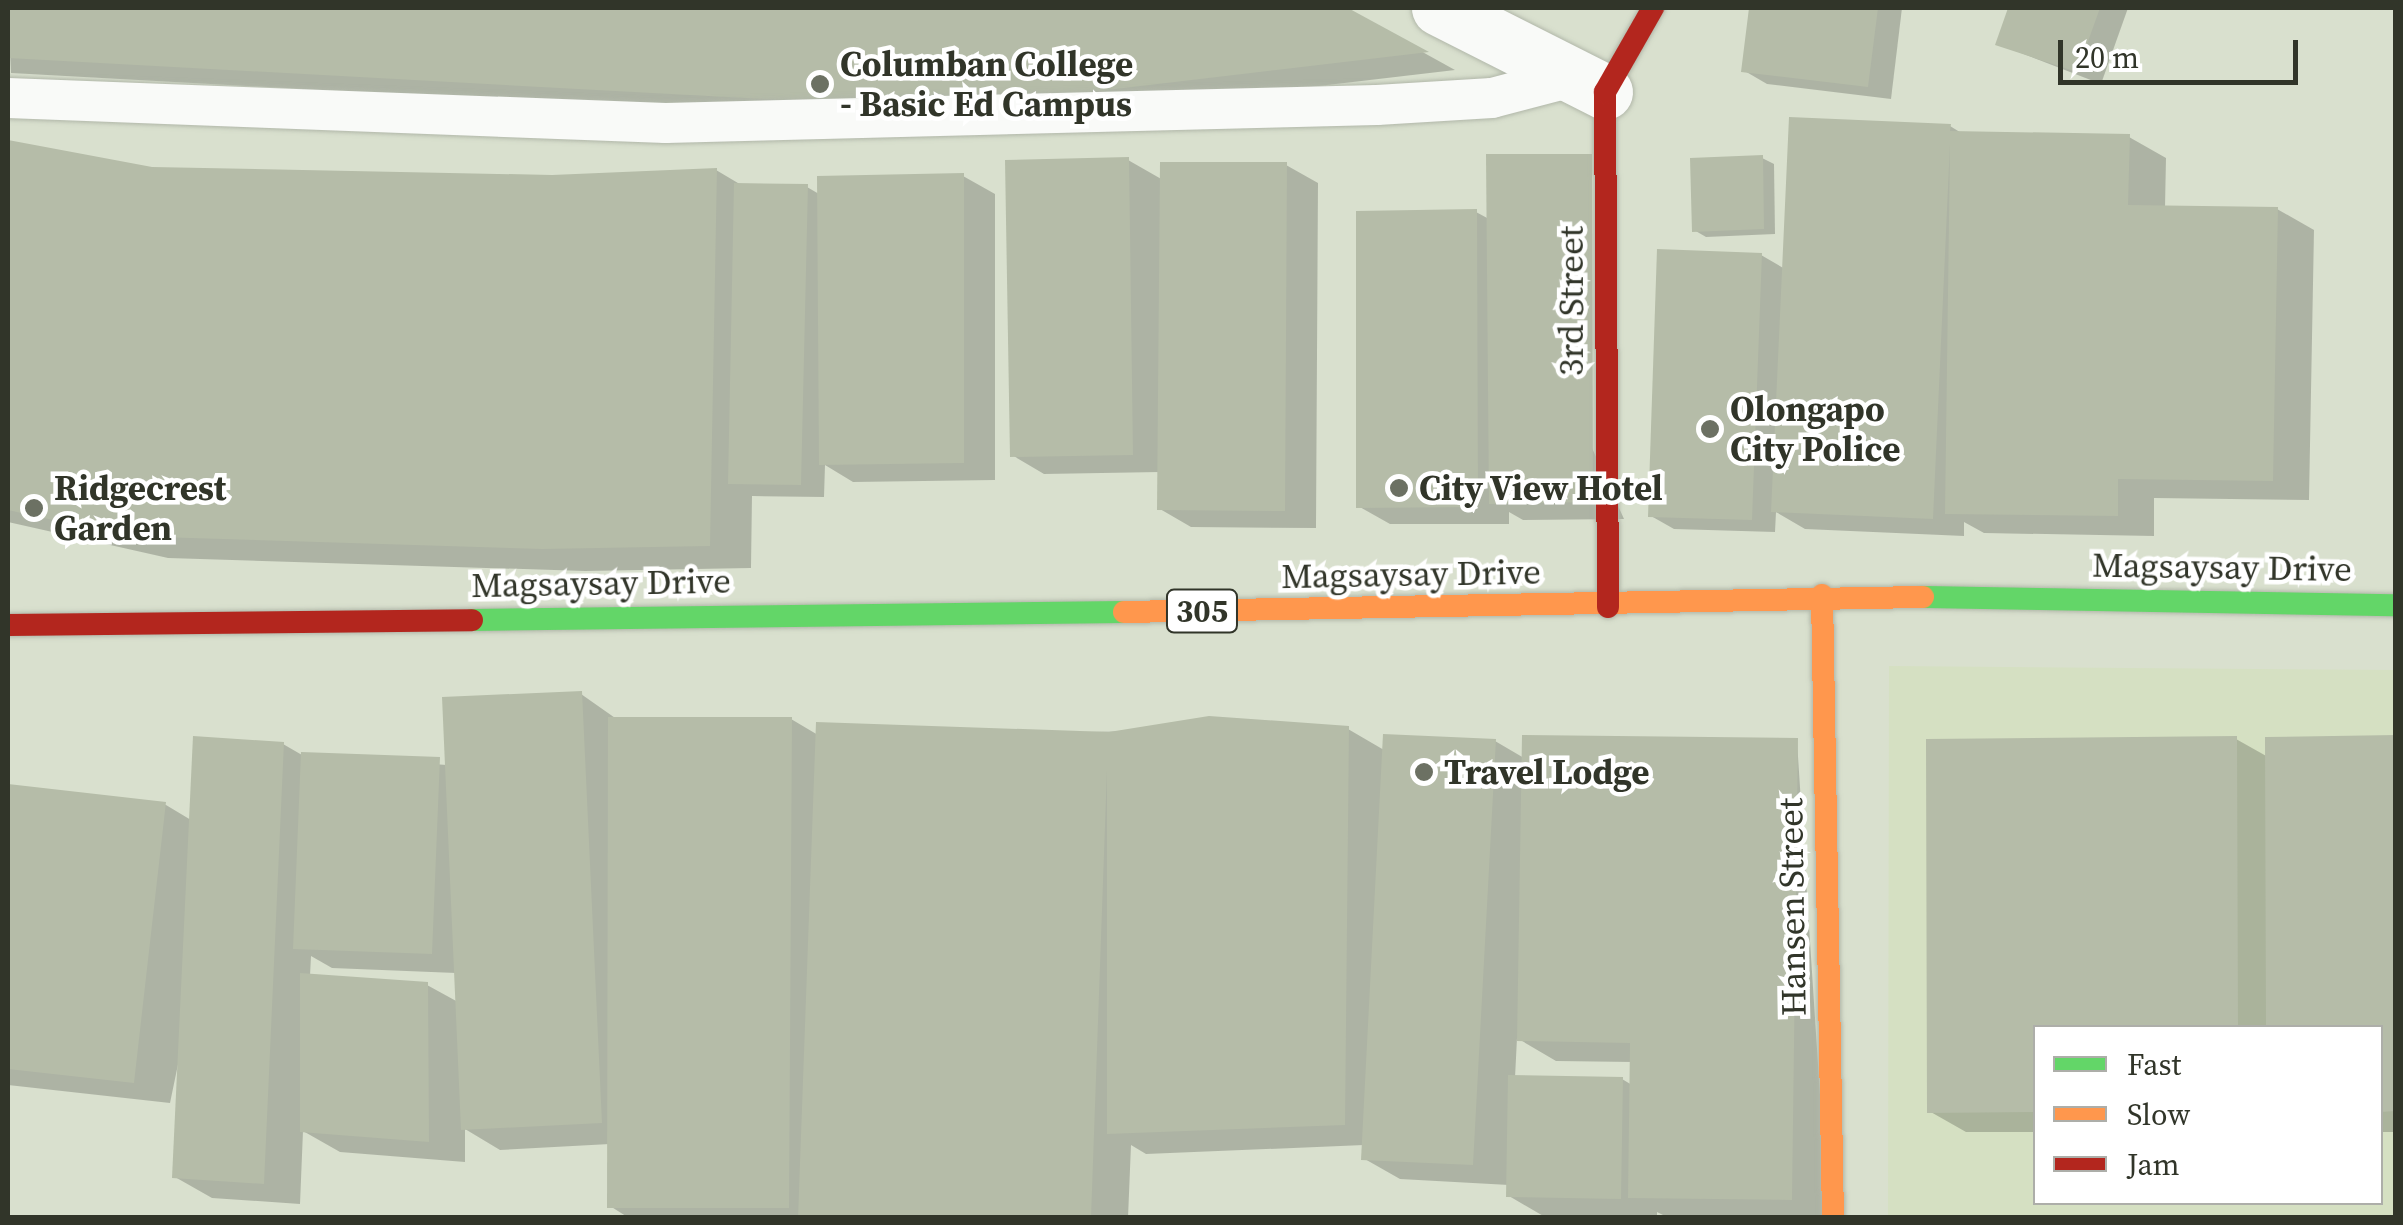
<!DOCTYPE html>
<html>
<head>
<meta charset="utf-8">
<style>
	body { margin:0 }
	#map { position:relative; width:2403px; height:1225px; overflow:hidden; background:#d9e0ce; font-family:"Source Serif 4",serif }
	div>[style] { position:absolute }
	.built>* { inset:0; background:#d5e0c2 }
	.shadow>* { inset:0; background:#0003 }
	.building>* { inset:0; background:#b5bca8 }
	.roads { filter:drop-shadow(0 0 2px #b1b7a9) drop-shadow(0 0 2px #b1b7a9) }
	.lane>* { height:40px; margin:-20px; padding:0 20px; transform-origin:20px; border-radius:20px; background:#f9faf8 }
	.street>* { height:55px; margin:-27.5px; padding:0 27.5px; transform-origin:27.5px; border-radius:27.5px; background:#f9faf8 }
	.fast>* { height:22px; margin:-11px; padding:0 11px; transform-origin:11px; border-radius:11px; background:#63d668 }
	.slow>* { height:22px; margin:-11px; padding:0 11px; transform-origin:11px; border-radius:11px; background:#ff974d }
	.jam>* { height:22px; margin:-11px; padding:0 11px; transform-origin:11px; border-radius:11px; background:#b3261e }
	.dots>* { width:28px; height:28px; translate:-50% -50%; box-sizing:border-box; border:5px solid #fff; border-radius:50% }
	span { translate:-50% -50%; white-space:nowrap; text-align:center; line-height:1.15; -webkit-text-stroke:9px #fff; paint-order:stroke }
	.shield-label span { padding:2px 8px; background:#fff; border:2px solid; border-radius:8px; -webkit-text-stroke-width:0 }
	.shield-label { font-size:32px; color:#313529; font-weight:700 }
	.poi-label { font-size:35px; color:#313529; font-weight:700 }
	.left { translate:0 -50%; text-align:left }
	.street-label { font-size:35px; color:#313529 }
	.frame { position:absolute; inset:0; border:10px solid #313529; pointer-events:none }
	.legend { position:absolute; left:2033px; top:1025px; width:350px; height:180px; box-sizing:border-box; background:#fff; border:2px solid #adaea9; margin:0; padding:12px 18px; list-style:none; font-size:30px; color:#313529 }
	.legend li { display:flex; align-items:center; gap:20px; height:50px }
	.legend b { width:50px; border:2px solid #adaea9 }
	.scale { position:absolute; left:2058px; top:40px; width:240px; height:45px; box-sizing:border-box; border:5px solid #313529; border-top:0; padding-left:12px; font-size:30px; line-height:35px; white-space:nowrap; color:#313529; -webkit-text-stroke:8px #fff; paint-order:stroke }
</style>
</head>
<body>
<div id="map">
	<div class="built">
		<div style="clip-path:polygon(evenodd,1889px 666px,2395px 670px,2395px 1217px,1888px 1218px,1889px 666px,2036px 1028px,2380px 1028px,2380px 1202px,2036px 1202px,2036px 1028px)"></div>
	</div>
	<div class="shadow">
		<div style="clip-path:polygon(8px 8px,1343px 8px,1455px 70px,980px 126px,11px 73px)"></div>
		<div style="clip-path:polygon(1751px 8px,1902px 8px,1891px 99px,1767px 84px,1743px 70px)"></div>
		<div style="clip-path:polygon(2011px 8px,2128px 8px,2101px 84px,1998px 44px)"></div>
		<div style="clip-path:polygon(1950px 126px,1963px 134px,2129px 137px,2166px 158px,2165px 208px,2277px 209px,2314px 230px,2309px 500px,2154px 498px,2154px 536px,1984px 533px,1964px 522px,1964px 536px,1805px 529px,1776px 512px,1775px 532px,1674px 529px,1651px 516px,1761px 255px,1785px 269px)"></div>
		<div style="clip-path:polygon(8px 142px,152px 170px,552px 178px,716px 170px,743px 186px,807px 187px,819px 194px,963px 176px,995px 194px,995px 480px,853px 482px,825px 465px,824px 497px,752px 496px,751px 568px,585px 571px,168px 558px,8px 522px)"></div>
		<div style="clip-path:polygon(1762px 158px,1774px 164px,1775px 234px,1706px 237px,1694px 230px)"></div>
		<div style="clip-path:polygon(1128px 160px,1163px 180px,1286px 165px,1318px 183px,1316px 528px,1191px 527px,1160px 509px,1160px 472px,1044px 474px,1012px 455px)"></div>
		<div style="clip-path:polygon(1476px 212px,1489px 219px,1624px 519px,1523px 520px,1509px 512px,1509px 524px,1390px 524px,1358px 506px)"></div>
		<div style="clip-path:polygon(evenodd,581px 694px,618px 720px,791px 719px,818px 735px,1348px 729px,1384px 750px,1495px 741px,1524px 758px,1797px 741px,1828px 1218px,1667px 1217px,1657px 1212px,1657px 1218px,1545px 1217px,1509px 1196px,1509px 1185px,1400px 1179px,1363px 1158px,1364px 1145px,1146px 1154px,1131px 1145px,1128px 1218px,629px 1218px,610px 1206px,610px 1144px,500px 1150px,465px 1129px,465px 1162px,340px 1152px,303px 1131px,300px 1204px,212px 1198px,175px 1177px,181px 1050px,170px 1103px,8px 1085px,8px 787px,166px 805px,191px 820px,283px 744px,302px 755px,447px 765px,581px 694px,311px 956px,332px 968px,456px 973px,458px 1002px,427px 985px,310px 976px,311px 956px,581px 694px,1517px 1038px,1556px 1061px,1633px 1062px,1632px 1085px,1622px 1079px,1515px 1078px,1517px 1038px)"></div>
		<div style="clip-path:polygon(2396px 738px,2396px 1132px,2380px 1132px,2380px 1028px,2036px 1028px,2036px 1132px,1966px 1132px,1929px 1111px,2236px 739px,2268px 757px)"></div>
	</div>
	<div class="building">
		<div style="clip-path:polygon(8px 8px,1348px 8px,1429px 52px,947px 109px,8px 58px)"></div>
		<div style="clip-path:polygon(1749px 8px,1878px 8px,1868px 87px,1741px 72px)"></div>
		<div style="clip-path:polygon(2008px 8px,2100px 8px,2077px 72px,1995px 45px)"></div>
		<div style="clip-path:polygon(1789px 117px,1951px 124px,1950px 131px,2130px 134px,2128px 205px,2278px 207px,2273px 481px,2118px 479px,2118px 516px,1945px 514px,1950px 144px,1933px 519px,1771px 512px)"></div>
		<div style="clip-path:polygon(8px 140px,152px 167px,552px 175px,717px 168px,710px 546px,542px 549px,125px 536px,8px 510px)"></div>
		<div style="clip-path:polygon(1486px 154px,1592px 154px,1593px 502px,1489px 504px)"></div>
		<div style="clip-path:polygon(1763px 155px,1764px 229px,1692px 232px,1690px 158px)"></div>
		<div style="clip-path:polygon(1129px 157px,1133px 455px,1010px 457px,1005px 160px)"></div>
		<div style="clip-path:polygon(1160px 162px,1287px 162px,1285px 511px,1157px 510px)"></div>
		<div style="clip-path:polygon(964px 173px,964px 463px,819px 465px,817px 176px)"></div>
		<div style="clip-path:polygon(734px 183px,808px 184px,801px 485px,728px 484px)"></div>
		<div style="clip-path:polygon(1477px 209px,1478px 507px,1356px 508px,1356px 211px)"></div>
		<div style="clip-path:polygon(1657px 249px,1762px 253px,1752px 520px,1648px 517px)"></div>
		<div style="clip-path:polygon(582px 691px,602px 1123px,461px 1130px,442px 697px)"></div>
		<div style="clip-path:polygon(1209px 716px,1349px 726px,1345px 1125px,1107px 1134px,1107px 770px,1091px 1218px,798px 1218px,816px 722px,1109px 732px)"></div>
		<div style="clip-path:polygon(608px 717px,792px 717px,789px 1208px,607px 1208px)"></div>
		<div style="clip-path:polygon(1383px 734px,1496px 739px,1473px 1165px,1361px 1160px)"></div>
		<div style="clip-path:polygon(1522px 735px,1798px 738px,1792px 1200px,1628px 1198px,1630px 1043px,1517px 1041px)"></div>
		<div style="clip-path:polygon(2396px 735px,2396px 1111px,2380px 1112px,2380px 1028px,2266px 1028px,2265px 737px)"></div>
		<div style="clip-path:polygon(193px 736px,284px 742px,264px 1184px,172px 1178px)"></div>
		<div style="clip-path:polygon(2237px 736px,2238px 1028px,2036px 1028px,2036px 1112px,1927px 1113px,1926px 739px)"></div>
		<div style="clip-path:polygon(301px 752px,440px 757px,432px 954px,293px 949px)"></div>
		<div style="clip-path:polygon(8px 784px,166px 802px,134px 1083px,8px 1069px)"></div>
		<div style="clip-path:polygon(300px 973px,428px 982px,429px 1142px,300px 1132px)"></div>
		<div style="clip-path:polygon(1508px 1075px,1623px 1077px,1621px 1199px,1506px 1197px)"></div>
	</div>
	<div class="roads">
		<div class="lane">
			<div style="left:8px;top:98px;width:658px;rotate:2.18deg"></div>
			<div style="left:666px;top:123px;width:711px;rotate:-1.45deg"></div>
			<div style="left:1377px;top:105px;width:115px;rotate:-3.5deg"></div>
			<div style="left:1492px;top:98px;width:79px;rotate:-14.7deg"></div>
		</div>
		<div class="street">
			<div style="left:1439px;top:8px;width:186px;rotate:26.8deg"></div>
		</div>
		<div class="fast">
			<div style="left:1923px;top:597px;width:473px;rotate:1deg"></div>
			<div style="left:472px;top:620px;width:652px;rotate:-0.7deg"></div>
		</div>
		<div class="slow">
			<div style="left:1822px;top:595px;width:623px;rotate:88.99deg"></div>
			<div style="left:1124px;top:612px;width:799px;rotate:-1.08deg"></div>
		</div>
		<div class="jam">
			<div style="left:1608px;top:607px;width:515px;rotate:-90.33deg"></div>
			<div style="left:1605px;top:92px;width:97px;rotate:-60.3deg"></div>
			<div style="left:8px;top:625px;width:464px;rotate:-0.6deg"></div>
		</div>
	</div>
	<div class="dots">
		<div style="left:820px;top:84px;background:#6c7163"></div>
		<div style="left:1710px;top:429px;background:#6c7163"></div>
		<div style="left:1399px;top:488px;background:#6c7163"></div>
		<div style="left:34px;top:508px;background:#6c7163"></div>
		<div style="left:1424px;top:772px;background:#6c7163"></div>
	</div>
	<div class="shield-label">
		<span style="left:1202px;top:611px">305</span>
	</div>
	<div class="poi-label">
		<span class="left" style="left:840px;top:84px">Columban College<br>- Basic Ed Campus</span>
		<span class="left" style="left:1730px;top:429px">Olongapo<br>City Police</span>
		<span class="left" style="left:54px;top:508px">Ridgecrest<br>Garden</span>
		<span class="left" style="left:1419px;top:488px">City View Hotel</span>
		<span class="left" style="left:1444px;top:772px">Travel Lodge</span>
	</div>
	<div class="street-label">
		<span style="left:1571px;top:301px;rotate:-90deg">3rd Street</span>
		<span style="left:2222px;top:567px;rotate:1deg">Magsaysay Drive</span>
		<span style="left:1411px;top:574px;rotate:-1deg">Magsaysay Drive</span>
		<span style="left:601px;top:583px;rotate:-1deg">Magsaysay Drive</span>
		<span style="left:1792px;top:907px;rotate:-91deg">Hansen Street</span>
	</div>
	<div class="frame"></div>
	<ul class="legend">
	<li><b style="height:12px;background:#63d668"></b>Fast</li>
	<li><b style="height:12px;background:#ff974d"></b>Slow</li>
	<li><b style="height:12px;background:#b3261e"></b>Jam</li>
	</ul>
	<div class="scale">20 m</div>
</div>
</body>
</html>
